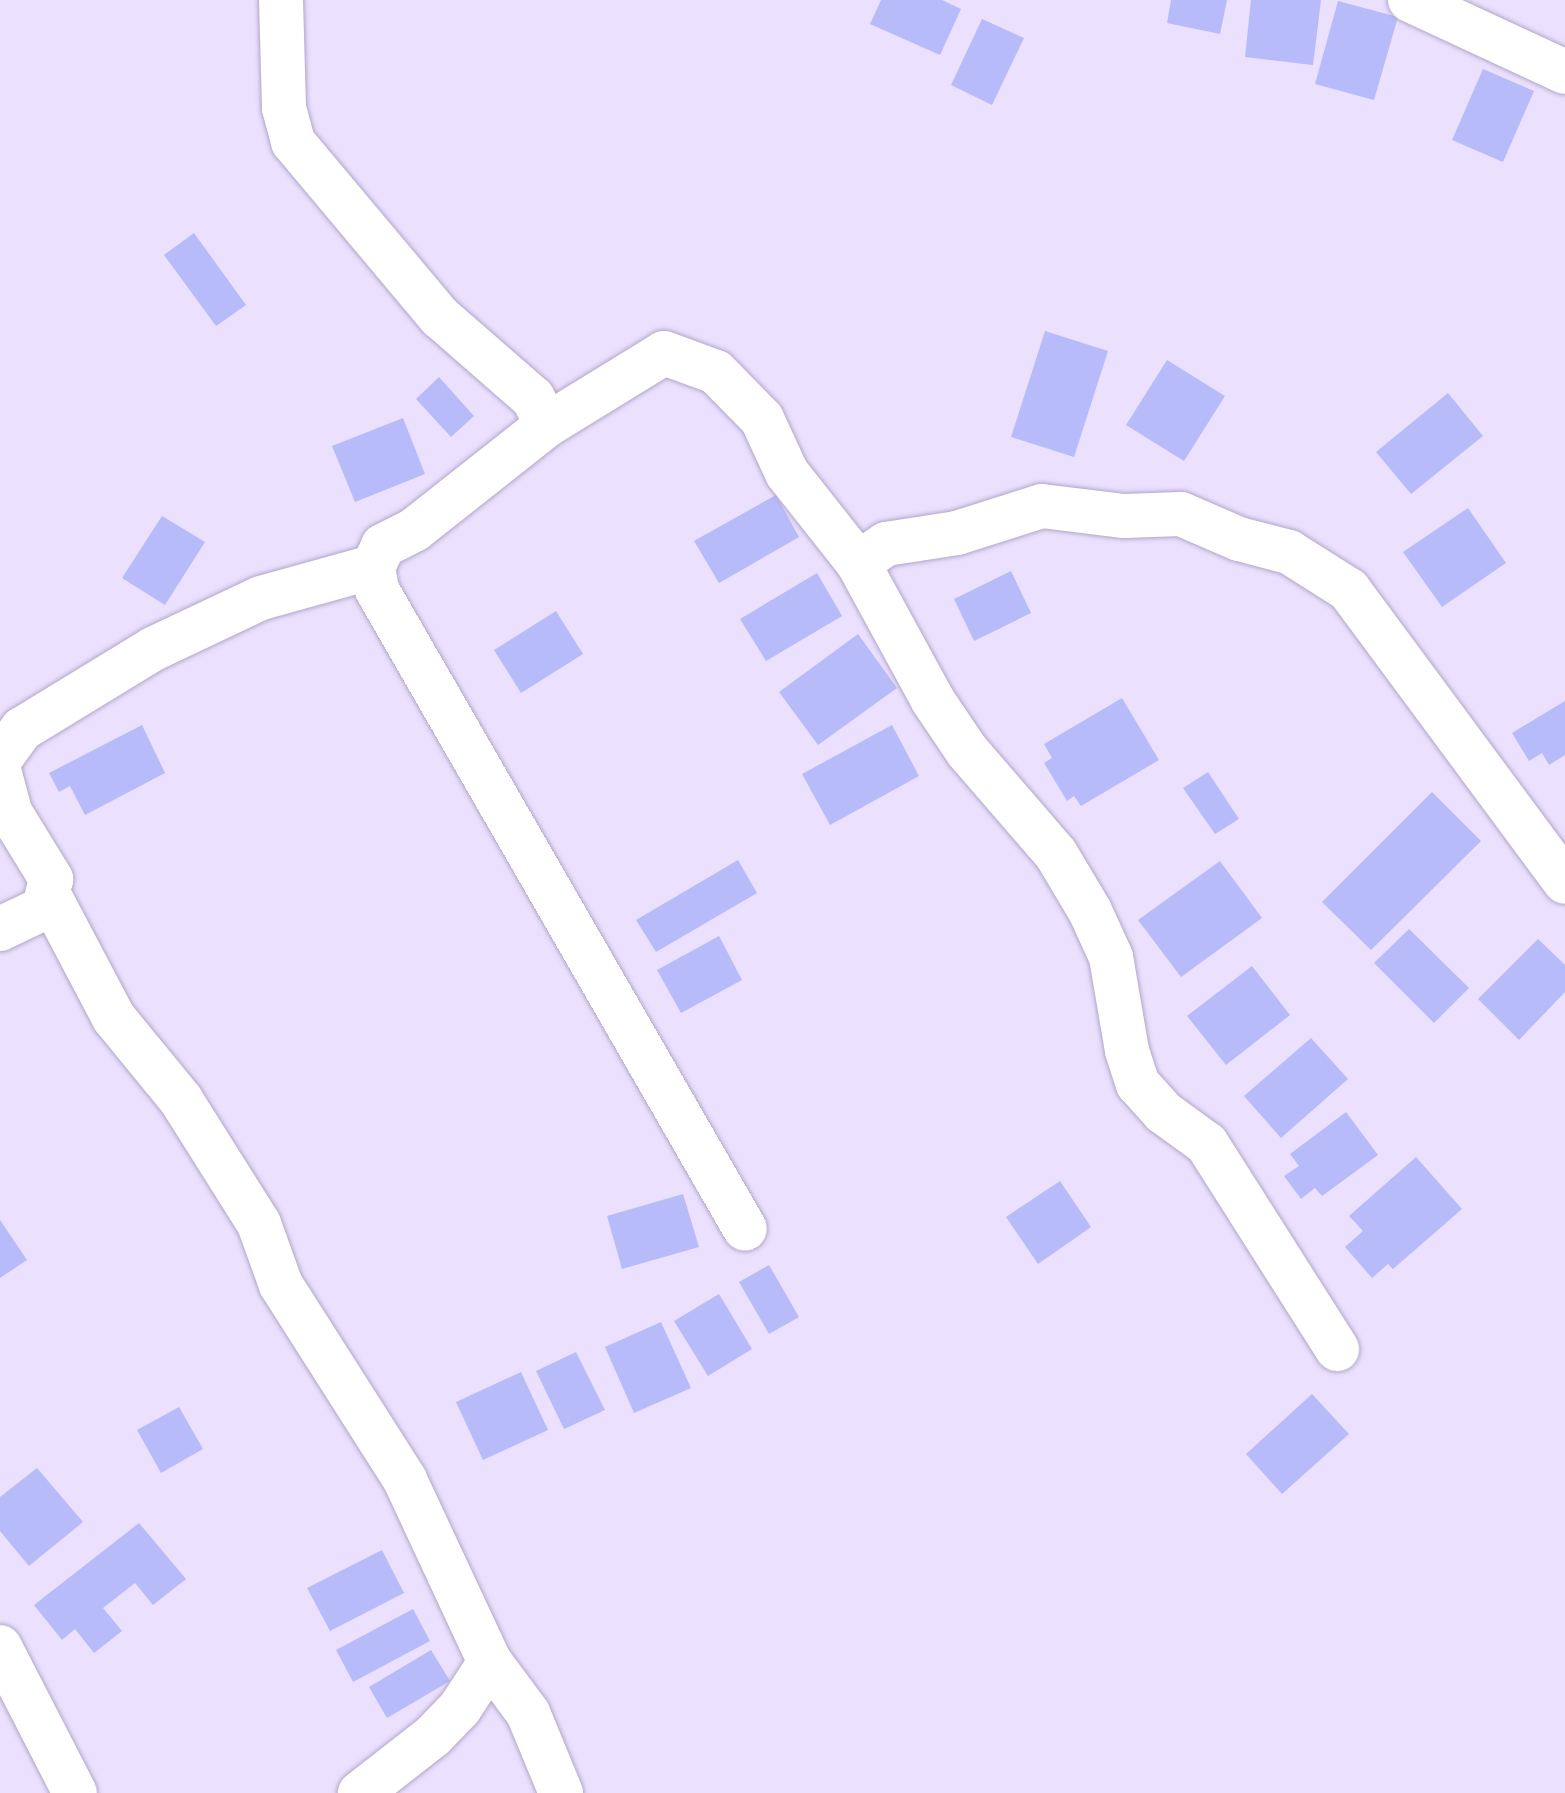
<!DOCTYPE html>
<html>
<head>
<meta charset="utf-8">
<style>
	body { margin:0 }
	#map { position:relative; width:1565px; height:1793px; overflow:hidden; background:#ebe0fe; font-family:"Open Sans",sans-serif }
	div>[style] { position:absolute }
	.building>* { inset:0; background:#b7bbf9 }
	.roads { filter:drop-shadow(0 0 2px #b3a6c9) drop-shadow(0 0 2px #b3a6c9) }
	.minor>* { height:44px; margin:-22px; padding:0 22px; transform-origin:22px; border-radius:22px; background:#fff }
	span { translate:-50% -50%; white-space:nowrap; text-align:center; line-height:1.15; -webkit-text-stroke:7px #ebe0fe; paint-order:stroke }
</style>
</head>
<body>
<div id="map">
	<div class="building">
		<div style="clip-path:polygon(881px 0,942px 0,961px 9px,940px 55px,870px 24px)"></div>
		<div style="clip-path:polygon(1171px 0,1227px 0,1220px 34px,1167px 23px)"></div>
		<div style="clip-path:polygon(1251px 0,1321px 0,1313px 65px,1245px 57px)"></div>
		<div style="clip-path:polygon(1338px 1px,1398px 17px,1374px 100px,1315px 84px)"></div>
		<div style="clip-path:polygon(982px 19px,1024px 38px,992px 105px,951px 85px)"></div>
		<div style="clip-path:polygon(1483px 69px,1534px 91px,1503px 162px,1452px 140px)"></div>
		<div style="clip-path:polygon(194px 233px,246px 305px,216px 326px,164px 255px)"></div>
		<div style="clip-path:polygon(1045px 331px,1108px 351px,1074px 457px,1011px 437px)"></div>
		<div style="clip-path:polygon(1167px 360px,1225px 396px,1184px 461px,1126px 425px)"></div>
		<div style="clip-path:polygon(439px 377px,474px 416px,451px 437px,416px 399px)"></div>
		<div style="clip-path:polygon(1448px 393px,1483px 436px,1411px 494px,1376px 452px)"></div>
		<div style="clip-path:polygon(403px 418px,425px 474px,355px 502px,332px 446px)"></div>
		<div style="clip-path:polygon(776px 495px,799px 537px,719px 583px,694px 541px)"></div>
		<div style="clip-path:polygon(1468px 508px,1506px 563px,1442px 607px,1403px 552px)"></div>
		<div style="clip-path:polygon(162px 516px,205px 542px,165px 605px,122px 578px)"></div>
		<div style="clip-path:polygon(1011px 571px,1031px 613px,974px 641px,954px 599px)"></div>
		<div style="clip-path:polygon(817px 573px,842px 616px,766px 661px,740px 619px)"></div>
		<div style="clip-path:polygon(556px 611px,583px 654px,521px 693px,494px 650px)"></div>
		<div style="clip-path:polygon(858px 634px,897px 688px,818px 745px,779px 692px)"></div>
		<div style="clip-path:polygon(1122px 698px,1159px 760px,1081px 806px,1074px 796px,1067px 801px,1044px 763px,1052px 758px,1044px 744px)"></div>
		<div style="clip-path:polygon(1565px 701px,1565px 755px,1549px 765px,1542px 753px,1529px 761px,1512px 733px)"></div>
		<div style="clip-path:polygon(142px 725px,165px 773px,85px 815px,70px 786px,59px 792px,49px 773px)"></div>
		<div style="clip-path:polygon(892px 725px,919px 776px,830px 825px,802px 774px)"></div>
		<div style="clip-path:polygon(1208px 772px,1239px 819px,1215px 834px,1183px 788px)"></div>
		<div style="clip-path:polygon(1432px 792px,1481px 841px,1371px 950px,1322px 902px)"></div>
		<div style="clip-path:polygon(738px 860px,757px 893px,656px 952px,636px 920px)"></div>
		<div style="clip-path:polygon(1220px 861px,1262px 918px,1181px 977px,1138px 920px)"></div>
		<div style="clip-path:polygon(1409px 929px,1469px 988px,1434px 1023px,1374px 963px)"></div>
		<div style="clip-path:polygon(719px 936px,742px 980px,681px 1013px,657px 970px)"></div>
		<div style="clip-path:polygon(1538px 939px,1565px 965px,1565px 992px,1519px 1040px,1478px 999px)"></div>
		<div style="clip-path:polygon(1252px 966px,1290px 1015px,1226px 1065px,1187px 1016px)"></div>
		<div style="clip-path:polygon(1311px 1038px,1348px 1079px,1281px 1138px,1244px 1096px)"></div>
		<div style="clip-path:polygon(1346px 1112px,1378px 1155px,1322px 1196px,1315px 1188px,1301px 1199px,1284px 1176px,1299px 1166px,1290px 1154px)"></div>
		<div style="clip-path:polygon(1416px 1157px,1462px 1209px,1393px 1269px,1388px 1264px,1372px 1278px,1345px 1247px,1363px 1231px,1349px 1216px)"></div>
		<div style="clip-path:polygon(1060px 1181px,1091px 1227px,1038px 1264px,1006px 1217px)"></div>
		<div style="clip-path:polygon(683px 1194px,699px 1247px,622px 1269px,607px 1216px)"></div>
		<div style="clip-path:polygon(0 1220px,27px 1260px,0 1278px)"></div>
		<div style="clip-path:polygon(769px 1265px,799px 1317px,769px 1334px,739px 1282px)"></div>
		<div style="clip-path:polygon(719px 1294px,752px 1349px,708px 1376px,674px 1321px)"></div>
		<div style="clip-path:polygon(661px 1322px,691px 1388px,634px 1413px,605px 1347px)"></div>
		<div style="clip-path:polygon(576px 1352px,605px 1410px,564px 1429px,536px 1371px)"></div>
		<div style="clip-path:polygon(521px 1372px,548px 1430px,483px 1460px,456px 1402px)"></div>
		<div style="clip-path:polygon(1312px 1394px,1349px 1434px,1282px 1494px,1246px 1454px)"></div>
		<div style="clip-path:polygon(179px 1407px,203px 1449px,161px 1473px,137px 1430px)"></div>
		<div style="clip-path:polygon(37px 1468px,83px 1522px,29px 1566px,0 1531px,0 1497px)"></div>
		<div style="clip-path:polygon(139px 1523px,186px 1579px,153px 1605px,135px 1583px,103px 1608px,122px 1631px,94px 1653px,75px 1629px,62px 1640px,34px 1605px)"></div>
		<div style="clip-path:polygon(382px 1550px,404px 1593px,330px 1631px,307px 1588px)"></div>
		<div style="clip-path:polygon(413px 1609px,430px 1641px,353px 1682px,336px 1650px)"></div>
		<div style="clip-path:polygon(431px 1650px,450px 1681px,387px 1718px,369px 1687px)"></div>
	</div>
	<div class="roads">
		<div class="minor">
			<div style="left:281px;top:0;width:108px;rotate:88.4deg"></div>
			<div style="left:284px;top:108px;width:35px;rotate:75deg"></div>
			<div style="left:293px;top:142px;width:229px;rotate:50deg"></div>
			<div style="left:440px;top:317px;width:123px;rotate:41.1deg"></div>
			<div style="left:533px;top:398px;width:30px;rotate:63deg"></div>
			<div style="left:547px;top:425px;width:137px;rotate:-31.6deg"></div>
			<div style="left:664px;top:353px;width:55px;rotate:20.1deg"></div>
			<div style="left:716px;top:372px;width:66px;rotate:45.6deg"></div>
			<div style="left:762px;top:419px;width:60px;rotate:65.2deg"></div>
			<div style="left:787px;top:473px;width:115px;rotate:51.7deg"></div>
			<div style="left:858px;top:563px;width:34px;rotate:-34deg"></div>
			<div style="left:886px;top:544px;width:72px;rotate:-8.8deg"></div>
			<div style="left:957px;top:533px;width:89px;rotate:-17.6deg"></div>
			<div style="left:1042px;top:506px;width:83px;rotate:7deg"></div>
			<div style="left:1124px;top:516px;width:57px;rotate:-2deg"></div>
			<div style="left:1181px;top:514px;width:63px;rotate:23.3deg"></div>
			<div style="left:1239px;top:539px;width:52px;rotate:14.6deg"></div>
			<div style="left:1289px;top:552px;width:71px;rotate:32.3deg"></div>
			<div style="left:1349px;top:590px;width:363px;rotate:53.5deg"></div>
			<div style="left:1410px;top:0;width:171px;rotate:24.9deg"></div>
			<div style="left:547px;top:425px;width:169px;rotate:141.7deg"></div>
			<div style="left:414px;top:530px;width:35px;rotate:153deg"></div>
			<div style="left:383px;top:546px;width:23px;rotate:115deg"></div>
			<div style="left:373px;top:567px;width:23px;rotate:80deg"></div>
			<div style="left:377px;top:590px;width:737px;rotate:60.06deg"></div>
			<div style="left:858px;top:563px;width:155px;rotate:61.4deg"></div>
			<div style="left:932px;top:699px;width:63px;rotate:56.1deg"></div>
			<div style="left:967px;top:751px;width:136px;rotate:49.2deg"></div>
			<div style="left:1056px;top:854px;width:66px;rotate:59.2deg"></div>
			<div style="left:1090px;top:911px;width:51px;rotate:65.5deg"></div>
			<div style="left:1111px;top:957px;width:95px;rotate:80.3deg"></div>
			<div style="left:1127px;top:1051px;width:35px;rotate:72deg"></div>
			<div style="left:1138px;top:1084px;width:38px;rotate:48deg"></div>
			<div style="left:1163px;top:1112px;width:54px;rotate:36deg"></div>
			<div style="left:1207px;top:1144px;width:243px;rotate:57.6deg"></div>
			<div style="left:0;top:759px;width:37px;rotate:-54deg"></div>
			<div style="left:22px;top:729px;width:153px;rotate:-31.4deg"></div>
			<div style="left:153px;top:649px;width:119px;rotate:-25.3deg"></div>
			<div style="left:261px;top:598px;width:116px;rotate:-15.5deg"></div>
			<div style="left:0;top:774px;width:39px;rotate:75deg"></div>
			<div style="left:10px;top:812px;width:79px;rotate:58.5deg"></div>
			<div style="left:51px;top:879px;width:30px;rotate:104deg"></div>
			<div style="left:44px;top:908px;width:49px;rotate:154.5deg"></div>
			<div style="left:48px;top:893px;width:141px;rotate:62.2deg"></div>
			<div style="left:114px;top:1018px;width:106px;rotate:50.7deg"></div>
			<div style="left:181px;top:1100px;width:146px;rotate:57.8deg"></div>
			<div style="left:259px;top:1224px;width:65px;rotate:70.2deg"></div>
			<div style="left:281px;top:1285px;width:231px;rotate:57.5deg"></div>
			<div style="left:405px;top:1480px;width:201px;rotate:65deg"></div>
			<div style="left:490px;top:1662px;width:55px;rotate:123.1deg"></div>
			<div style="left:460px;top:1708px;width:39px;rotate:134deg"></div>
			<div style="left:433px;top:1736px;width:93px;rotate:142deg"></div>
			<div style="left:0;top:1647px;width:164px;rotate:62.8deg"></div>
			<div style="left:490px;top:1662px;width:64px;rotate:53.3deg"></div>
			<div style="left:528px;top:1713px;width:87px;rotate:67.6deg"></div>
		</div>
	</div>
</div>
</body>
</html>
